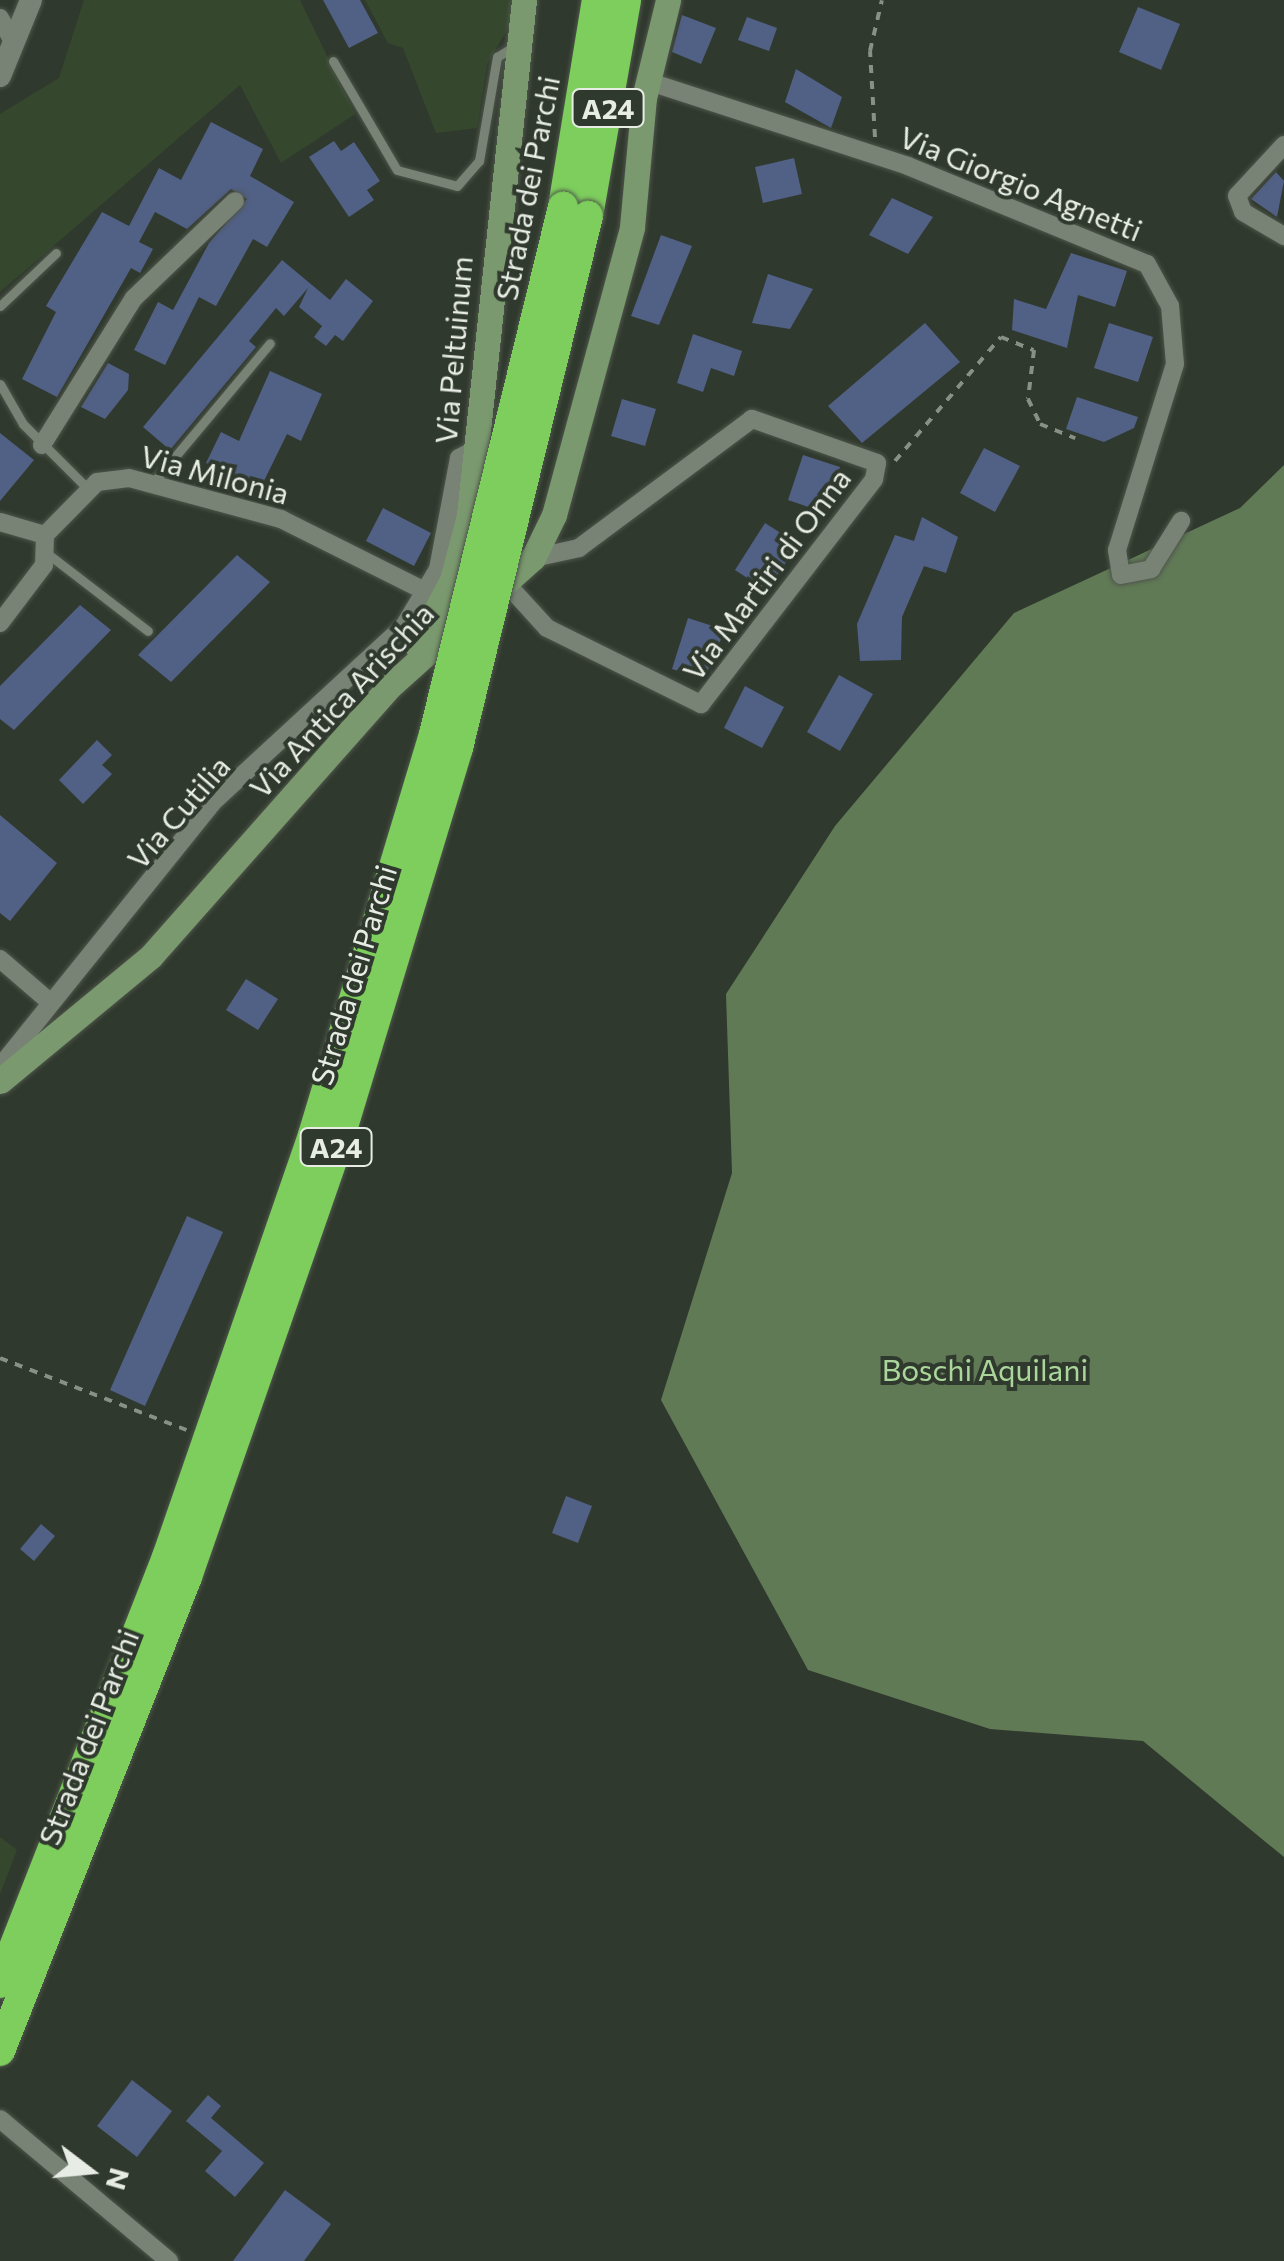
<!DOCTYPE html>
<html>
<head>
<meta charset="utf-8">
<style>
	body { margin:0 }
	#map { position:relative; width:1284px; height:2261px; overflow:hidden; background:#30392d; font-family:Commissioner,sans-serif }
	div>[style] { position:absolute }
	.green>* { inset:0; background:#35482e }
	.forest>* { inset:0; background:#607a56 }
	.building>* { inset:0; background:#516085 }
	.path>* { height:4px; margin-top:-2px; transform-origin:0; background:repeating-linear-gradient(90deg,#899086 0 8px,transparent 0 16px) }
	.roads { filter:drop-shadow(0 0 2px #4e554b) drop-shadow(0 0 2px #4e554b) }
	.service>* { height:9px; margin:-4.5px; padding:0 4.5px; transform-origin:4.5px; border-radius:4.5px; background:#788275 }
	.minor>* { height:18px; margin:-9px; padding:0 9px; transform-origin:9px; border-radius:9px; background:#788275 }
	.tertiary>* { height:22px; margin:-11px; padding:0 11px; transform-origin:11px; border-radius:11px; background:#788275 }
	.secondary>* { height:25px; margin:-12.5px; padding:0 12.5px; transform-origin:12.5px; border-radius:12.5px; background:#7a996e }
	.motorway>* { height:30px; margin:-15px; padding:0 15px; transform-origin:15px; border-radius:15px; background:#7dce5d }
	.bridges { filter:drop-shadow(0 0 2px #4e554b) drop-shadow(0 0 2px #4e554b) }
	.motorway-bridge>* { height:30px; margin:-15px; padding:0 15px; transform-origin:15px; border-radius:15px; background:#7dce5d }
	span { translate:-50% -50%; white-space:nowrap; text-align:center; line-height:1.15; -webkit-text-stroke:8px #30392d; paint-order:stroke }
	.shield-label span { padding:2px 8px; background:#30392d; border:2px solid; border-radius:8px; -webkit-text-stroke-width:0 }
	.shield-label { font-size:28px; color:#e7ece5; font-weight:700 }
	.street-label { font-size:30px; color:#e7ece5 }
	.park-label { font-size:30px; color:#aad69b }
	.north { position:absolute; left:40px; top:2121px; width:100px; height:100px; -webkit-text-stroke:8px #30392d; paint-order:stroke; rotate:106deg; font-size:28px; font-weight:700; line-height:40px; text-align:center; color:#e7ece5 }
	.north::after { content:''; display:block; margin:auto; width:35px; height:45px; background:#e7ece5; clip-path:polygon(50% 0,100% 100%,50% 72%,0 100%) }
</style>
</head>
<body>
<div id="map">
	<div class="green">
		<div style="clip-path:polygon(84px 0,300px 0,355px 114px,281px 163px,240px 85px,0 292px,0 114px,59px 78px)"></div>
		<div style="clip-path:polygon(365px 0,513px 0,510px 25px,487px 64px,477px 128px,436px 133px,403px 48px,388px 43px)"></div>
		<div style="clip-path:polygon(0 1837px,17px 1850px,0 1894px)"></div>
	</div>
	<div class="forest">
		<div style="clip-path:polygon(1284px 465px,1284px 1857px,1143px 1741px,990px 1729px,808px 1670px,661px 1400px,732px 1173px,726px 994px,835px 826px,1014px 613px,1240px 508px)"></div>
	</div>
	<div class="building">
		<div style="clip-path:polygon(323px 0,360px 0,378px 33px,349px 48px)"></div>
		<div style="clip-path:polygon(1138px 7px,1180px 24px,1161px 70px,1119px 52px)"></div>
		<div style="clip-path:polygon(682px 15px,716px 28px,701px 64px,672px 52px)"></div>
		<div style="clip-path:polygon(747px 17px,777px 28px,769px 51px,738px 40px)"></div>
		<div style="clip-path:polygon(796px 69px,842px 97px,831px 128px,785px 102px)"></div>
		<div style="clip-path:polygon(211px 122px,263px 149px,250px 176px,294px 202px,267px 247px,253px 239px,216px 306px,199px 297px,165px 365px,134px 350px,158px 302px,173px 310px,209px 243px,247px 199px,231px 189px,187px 229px,155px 212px,139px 242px,153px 249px,140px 273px,131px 268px,57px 397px,22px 379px,56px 312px,46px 306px,102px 212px,129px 226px,159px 168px,181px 180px)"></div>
		<div style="clip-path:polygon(334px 141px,341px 151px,354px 142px,380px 181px,367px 190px,374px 200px,349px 217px,309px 157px)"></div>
		<div style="clip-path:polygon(794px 158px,802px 194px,763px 203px,755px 167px)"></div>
		<div style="clip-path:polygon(1276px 172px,1284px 181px,1277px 217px,1251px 199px)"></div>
		<div style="clip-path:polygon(892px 198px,933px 217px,908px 254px,869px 235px)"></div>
		<div style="clip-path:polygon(661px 235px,692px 246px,659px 325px,631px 316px)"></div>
		<div style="clip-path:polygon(1071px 253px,1127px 271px,1115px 307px,1078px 295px,1067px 348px,1012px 330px,1014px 299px,1046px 309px)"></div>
		<div style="clip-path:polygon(282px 260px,330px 300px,346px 279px,373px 301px,343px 341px,335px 335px,326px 346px,314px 337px,322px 326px,299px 307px,308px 288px,284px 316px,276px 308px,249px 341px,256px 347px,170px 450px,143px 427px)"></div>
		<div style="clip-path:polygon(768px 274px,813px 289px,790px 329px,752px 323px)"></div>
		<div style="clip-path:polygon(925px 323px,960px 362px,862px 443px,828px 406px)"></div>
		<div style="clip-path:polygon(1109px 323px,1153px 337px,1138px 382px,1094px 368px)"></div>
		<div style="clip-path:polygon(693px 334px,742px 351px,734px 376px,711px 368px,703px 392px,677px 383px)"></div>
		<div style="clip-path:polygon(108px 363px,129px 374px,128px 390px,105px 419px,81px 407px)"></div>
		<div style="clip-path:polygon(270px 371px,322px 394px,301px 441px,287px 434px,260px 489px,206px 463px,221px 432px,239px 441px)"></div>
		<div style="clip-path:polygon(1077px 397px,1138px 417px,1134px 428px,1104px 442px,1066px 429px)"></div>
		<div style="clip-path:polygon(622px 399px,656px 409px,645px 446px,611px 436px)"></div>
		<div style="clip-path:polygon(0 433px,34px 460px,0 501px)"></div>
		<div style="clip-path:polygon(984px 448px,1020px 466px,995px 512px,960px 493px)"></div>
		<div style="clip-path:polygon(803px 455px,840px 467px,826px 513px,788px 500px)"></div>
		<div style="clip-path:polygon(383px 508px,431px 533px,414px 566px,366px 541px)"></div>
		<div style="clip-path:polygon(922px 517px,958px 537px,946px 573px,924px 566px,902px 617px,901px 660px,860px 661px,857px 624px,895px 535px,914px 541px)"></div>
		<div style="clip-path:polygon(765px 523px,798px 544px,767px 591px,735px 570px)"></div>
		<div style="clip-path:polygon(237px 555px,270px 582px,171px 682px,138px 655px)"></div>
		<div style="clip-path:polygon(80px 605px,111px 630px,14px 730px,0 719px,0 686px)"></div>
		<div style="clip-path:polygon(688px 618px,725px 630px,704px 679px,672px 669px)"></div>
		<div style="clip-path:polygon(839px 675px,873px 694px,840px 751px,807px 732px)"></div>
		<div style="clip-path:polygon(745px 686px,784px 707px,762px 748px,724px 728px)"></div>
		<div style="clip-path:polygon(97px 740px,112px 755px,102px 765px,112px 774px,83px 804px,59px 780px)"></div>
		<div style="clip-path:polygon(0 815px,57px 863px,10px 921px,0 913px)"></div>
		<div style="clip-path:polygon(246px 979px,278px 999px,258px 1030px,226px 1010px)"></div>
		<div style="clip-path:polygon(187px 1216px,223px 1232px,145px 1406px,110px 1390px)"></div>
		<div style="clip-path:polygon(566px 1496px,592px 1506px,578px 1543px,552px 1533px)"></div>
		<div style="clip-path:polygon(41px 1524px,55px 1536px,34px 1561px,20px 1549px)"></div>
		<div style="clip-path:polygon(132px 2080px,172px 2111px,137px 2157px,97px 2126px)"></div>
		<div style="clip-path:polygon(208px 2095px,221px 2106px,211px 2118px,264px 2163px,235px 2197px,205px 2171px,222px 2151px,186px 2121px)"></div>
		<div style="clip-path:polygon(285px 2190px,331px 2224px,304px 2261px,233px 2261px)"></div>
	</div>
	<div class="path">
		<div style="left:875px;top:137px;width:86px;rotate:-93.3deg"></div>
		<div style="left:870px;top:51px;width:52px;rotate:-76.8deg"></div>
		<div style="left:895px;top:461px;width:163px;rotate:-49.5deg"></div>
		<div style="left:1001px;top:337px;width:35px;rotate:22deg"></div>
		<div style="left:1034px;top:350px;width:49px;rotate:97deg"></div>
		<div style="left:1028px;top:399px;width:28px;rotate:64deg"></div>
		<div style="left:1040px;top:424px;width:38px;rotate:22deg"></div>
		<div style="left:0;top:1358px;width:200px;rotate:21.1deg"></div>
	</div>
	<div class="roads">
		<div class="service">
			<div style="left:333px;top:61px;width:126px;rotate:59.6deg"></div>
			<div style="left:397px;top:170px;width:62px;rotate:14.9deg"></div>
			<div style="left:457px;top:186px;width:33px;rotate:-49deg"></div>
			<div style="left:479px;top:161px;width:106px;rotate:-80.2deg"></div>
			<div style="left:497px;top:57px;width:22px;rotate:-32deg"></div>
			<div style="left:0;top:306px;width:77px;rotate:-43.4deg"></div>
			<div style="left:0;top:384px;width:46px;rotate:60.1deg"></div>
			<div style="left:23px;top:424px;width:92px;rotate:45deg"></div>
			<div style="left:153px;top:483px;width:182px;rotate:-50.1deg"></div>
			<div style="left:48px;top:554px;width:126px;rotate:37.6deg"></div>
		</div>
		<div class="minor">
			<div style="left:0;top:18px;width:29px;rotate:61deg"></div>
			<div style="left:647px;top:81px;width:274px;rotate:18deg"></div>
			<div style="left:908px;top:166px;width:258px;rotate:22.3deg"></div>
			<div style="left:1147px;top:264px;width:48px;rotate:61.3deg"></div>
			<div style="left:1170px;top:306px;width:58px;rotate:85.1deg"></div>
			<div style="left:1175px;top:364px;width:195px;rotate:107.3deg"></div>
			<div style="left:1117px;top:550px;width:25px;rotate:81deg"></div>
			<div style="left:1121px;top:575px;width:31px;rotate:-11deg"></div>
			<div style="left:1151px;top:569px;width:57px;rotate:-58deg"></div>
			<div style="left:1284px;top:145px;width:69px;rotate:132.7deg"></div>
			<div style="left:1237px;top:196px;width:17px;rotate:69deg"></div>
			<div style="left:1243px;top:212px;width:48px;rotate:30.3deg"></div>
			<div style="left:42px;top:445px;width:173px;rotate:-58deg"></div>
			<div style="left:134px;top:298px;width:140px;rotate:-43.8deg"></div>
			<div style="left:0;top:522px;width:47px;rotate:16.1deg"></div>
			<div style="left:45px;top:535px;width:74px;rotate:-45.5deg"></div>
			<div style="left:97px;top:482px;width:32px;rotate:-7deg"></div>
			<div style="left:129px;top:478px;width:157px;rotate:15.1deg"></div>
			<div style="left:281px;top:519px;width:163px;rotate:26.6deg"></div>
			<div style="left:506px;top:583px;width:61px;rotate:47.7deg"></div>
			<div style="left:547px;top:628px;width:172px;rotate:26.3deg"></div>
			<div style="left:701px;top:704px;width:284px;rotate:-52.4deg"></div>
			<div style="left:874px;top:479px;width:16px;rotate:-79deg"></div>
			<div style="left:877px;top:463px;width:133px;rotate:-160.6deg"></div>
			<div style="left:752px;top:419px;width:216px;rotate:143.3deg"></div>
			<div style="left:579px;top:548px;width:47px;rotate:167.7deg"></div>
			<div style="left:0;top:623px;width:73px;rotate:-52.8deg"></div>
			<div style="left:44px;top:565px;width:30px;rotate:-88deg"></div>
			<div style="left:0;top:959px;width:67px;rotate:40.8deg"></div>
			<div style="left:0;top:1067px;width:339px;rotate:-51.2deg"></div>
			<div style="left:212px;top:803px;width:261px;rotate:-42.7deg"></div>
			<div style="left:404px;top:626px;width:66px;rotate:-59.2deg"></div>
			<div style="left:438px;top:569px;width:113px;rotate:-79.3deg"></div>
			<div style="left:459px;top:458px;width:19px;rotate:-28deg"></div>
			<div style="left:0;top:2119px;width:221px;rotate:40deg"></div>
		</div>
		<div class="tertiary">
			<div style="left:0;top:76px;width:82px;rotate:-67.8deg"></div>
		</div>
		<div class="secondary">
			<div style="left:417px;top:646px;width:75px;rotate:-62.1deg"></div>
			<div style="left:452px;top:580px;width:67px;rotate:-75.3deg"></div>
			<div style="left:469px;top:515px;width:518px;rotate:-83.9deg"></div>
			<div style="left:0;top:1081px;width:196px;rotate:-39.6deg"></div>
			<div style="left:151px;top:956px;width:359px;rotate:-48.5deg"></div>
			<div style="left:389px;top:687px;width:193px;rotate:-41.9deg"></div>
			<div style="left:533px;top:558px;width:48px;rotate:-64deg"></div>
			<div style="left:554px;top:515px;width:298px;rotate:-74.8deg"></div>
			<div style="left:632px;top:227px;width:130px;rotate:-84.7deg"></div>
			<div style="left:644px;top:98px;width:101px;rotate:-76.2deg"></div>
		</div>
		<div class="motorway">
			<div style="left:563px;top:207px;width:210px;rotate:-80.7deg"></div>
			<div style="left:588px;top:216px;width:219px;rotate:-80deg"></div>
		</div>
	</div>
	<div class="bridges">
		<div class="motorway-bridge">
			<div style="left:0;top:1983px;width:458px;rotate:-68.6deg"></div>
			<div style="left:167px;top:1557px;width:447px;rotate:-70.9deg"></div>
			<div style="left:313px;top:1135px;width:419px;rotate:-73.2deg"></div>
			<div style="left:434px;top:734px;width:543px;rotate:-76.25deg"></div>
			<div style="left:0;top:2051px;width:510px;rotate:-68.47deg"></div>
			<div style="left:187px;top:1577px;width:460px;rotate:-70.8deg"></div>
			<div style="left:338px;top:1143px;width:413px;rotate:-73.1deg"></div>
			<div style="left:458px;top:748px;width:548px;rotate:-76.27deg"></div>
		</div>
	</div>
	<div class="shield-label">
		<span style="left:608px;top:108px">A24</span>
		<span style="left:336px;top:1147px">A24</span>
	</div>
	<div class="street-label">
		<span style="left:1021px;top:183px;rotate:22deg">Via Giorgio Agnetti</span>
		<span style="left:527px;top:188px;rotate:-79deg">Strada dei Parchi</span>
		<span style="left:453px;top:350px;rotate:-85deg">Via Peltuinum</span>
		<span style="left:215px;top:474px;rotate:15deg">Via Milonia</span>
		<span style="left:766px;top:574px;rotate:-53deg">Via Martiri di Onna</span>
		<span style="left:341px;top:700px;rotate:-47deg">Via Antica Arischia</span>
		<span style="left:178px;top:812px;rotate:-49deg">Via Cutilia</span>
		<span style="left:353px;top:975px;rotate:-73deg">Strada dei Parchi</span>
		<span style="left:88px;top:1737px;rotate:-69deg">Strada dei Parchi</span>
	</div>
	<div class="park-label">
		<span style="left:985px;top:1369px">Boschi Aquilani</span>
	</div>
	<div class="north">N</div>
</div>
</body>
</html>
